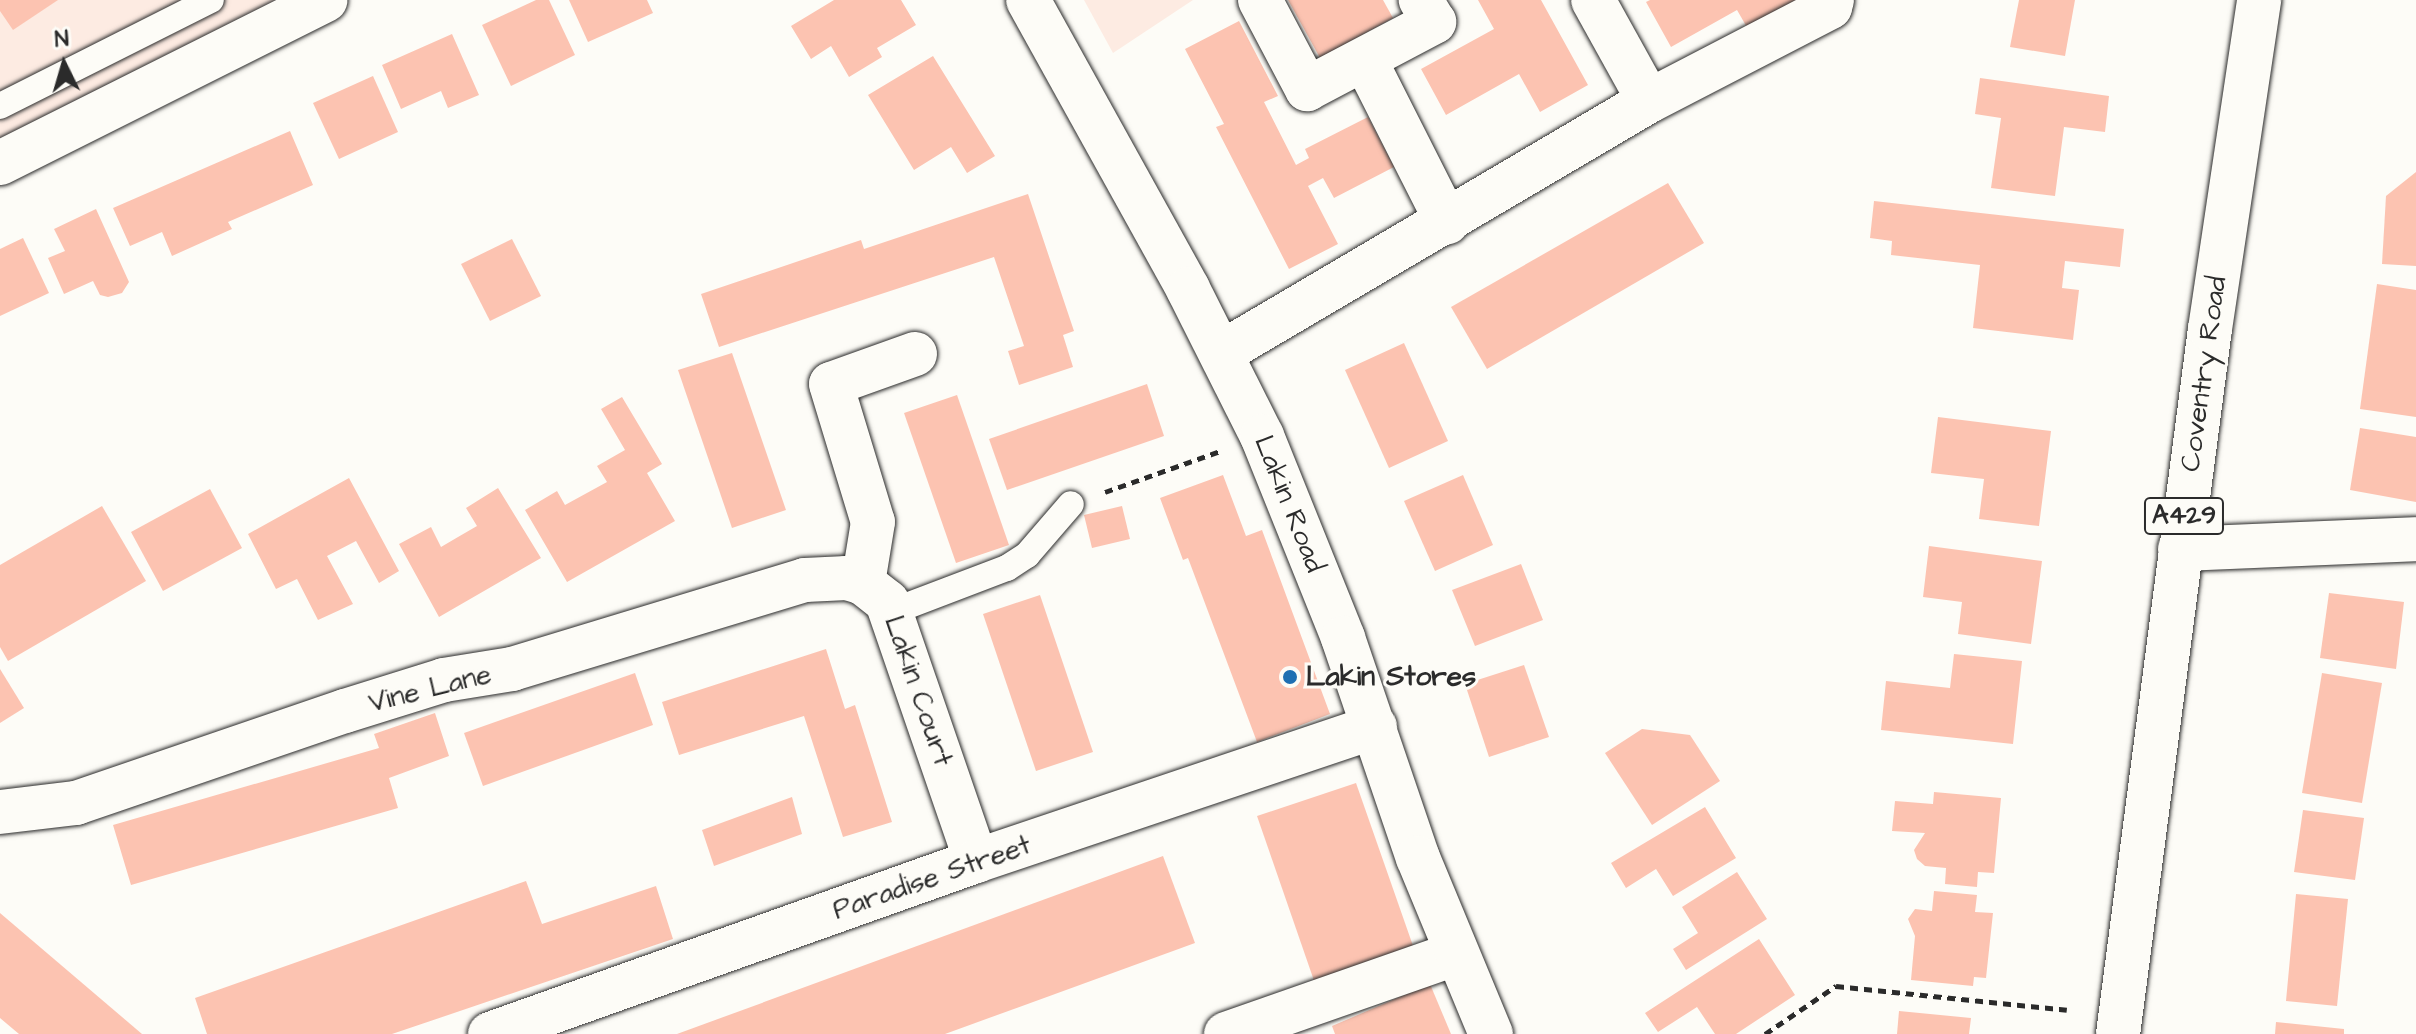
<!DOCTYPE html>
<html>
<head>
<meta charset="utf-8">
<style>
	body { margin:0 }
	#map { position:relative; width:2416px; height:1034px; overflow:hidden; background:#fdfcf7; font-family:"Architects Daughter",sans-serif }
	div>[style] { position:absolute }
	.built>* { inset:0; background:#fdebe2 }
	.building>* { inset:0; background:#fcc3b1 }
	.path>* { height:5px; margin-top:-2.5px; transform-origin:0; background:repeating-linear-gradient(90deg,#2b2b2b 0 8px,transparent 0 14px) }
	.roads { filter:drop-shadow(0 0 2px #2b2b2b) drop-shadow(0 0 2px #2b2b2b) }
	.service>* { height:26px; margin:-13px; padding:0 13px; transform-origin:13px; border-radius:13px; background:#fdfcf7 }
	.minor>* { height:44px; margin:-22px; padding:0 22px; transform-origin:22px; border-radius:22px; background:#fdfcf7 }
	.tertiary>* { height:44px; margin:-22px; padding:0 22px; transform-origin:22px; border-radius:22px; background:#fdfcf7 }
	.primary>* { height:44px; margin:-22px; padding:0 22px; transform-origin:22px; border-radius:22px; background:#fdfcf7 }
	.dots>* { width:22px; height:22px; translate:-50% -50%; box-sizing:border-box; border:4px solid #fdfcf7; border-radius:50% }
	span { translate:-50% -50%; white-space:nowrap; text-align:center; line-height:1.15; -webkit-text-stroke:6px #fdfcf7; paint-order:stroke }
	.shield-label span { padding:2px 6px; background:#fdfcf7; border:2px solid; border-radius:6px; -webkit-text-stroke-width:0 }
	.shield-label { font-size:26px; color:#2b2b2b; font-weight:700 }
	.street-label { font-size:28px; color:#2b2b2b }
	.poi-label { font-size:28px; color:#2b2b2b; font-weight:700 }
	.left { translate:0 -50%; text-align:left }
	.north { position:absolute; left:24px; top:24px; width:80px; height:80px; -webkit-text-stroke:6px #fdfcf7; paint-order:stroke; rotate:355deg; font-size:22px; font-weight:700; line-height:32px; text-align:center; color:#2b2b2b }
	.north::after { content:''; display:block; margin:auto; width:28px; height:36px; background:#2b2b2b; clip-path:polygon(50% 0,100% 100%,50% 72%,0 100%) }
</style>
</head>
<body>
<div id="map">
	<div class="built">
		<div style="clip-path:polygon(0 0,288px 0,0 142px)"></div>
		<div style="clip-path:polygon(1084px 0,1193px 0,1113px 53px)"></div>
	</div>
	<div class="building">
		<div style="clip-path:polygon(0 0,58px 0,13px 30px,0 11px)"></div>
		<div style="clip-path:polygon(536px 0,549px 0,575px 55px,511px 86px,482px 25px)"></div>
		<div style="clip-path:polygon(569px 0,647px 0,653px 13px,588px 42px)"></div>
		<div style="clip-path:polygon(834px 0,901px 0,916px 25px,877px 48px,882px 57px,849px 77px,831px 46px,811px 59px,791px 26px)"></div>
		<div style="clip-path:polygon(1288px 0,1383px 0,1393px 18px,1320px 58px)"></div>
		<div style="clip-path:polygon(1478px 0,1541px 0,1588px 85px,1540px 112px,1519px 74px,1446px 115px,1421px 69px,1494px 29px)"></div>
		<div style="clip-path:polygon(1650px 0,1801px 0,1752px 36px,1737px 10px,1671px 47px,1646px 2px)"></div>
		<div style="clip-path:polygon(2019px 0,2075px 0,2065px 56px,2010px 47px)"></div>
		<div style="clip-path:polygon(1239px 21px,1278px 96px,1264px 102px,1296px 165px,1309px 158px,1305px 149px,1368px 117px,1394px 167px,1334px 198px,1323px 178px,1308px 186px,1338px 244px,1289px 269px,1216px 127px,1224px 124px,1185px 49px)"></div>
		<div style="clip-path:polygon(452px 34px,479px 95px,448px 108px,441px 91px,401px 109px,382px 65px)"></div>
		<div style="clip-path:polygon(933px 56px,995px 156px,967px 173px,951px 147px,914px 170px,868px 95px)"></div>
		<div style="clip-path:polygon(373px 76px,398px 132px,339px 159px,313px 103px)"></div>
		<div style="clip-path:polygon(1980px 78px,2109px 96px,2105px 132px,2064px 127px,2055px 196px,1991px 188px,2001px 118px,1975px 114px)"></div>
		<div style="clip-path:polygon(290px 131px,313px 185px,228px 222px,232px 229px,172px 256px,162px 232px,130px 246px,113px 208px)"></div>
		<div style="clip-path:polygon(2416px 172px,2416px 266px,2382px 264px,2386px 196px)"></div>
		<div style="clip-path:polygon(1668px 183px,1704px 243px,1487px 369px,1451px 307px)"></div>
		<div style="clip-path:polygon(1028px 194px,1074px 331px,1063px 335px,1073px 367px,1019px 385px,1008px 351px,1024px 346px,994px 257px,719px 347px,701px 294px,861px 240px,864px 249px)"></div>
		<div style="clip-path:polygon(1874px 201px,2124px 229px,2120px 267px,2065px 261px,2062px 288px,2079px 290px,2073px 340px,1973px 328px,1980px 265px,1891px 255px,1892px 241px,1870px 238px)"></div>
		<div style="clip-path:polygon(96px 209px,129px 282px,122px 293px,108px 297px,100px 295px,93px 281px,64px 294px,48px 258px,65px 251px,54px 229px)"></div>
		<div style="clip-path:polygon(23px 238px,49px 293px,0 316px,0 249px)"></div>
		<div style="clip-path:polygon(512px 239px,541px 296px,490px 321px,461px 264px)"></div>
		<div style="clip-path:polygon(2377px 284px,2416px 290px,2416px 417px,2360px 409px)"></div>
		<div style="clip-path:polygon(1404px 343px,1448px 441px,1389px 468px,1345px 370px)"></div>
		<div style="clip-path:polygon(732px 353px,786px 510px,732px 528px,678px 370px)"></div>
		<div style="clip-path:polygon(1147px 384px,1164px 436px,1007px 490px,989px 439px)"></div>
		<div style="clip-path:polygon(957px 395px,1009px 545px,956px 563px,904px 413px)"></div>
		<div style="clip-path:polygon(622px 397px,662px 464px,647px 473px,675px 521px,567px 582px,525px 510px,557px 491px,565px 505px,607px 482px,597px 466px,625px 450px,601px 409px)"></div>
		<div style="clip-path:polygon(1938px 417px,2051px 431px,2039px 526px,1979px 519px,1984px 479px,1931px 473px)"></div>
		<div style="clip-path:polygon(2360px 428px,2416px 437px,2416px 502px,2350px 490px)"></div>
		<div style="clip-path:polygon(1223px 475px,1246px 536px,1262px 530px,1330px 714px,1257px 742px,1188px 558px,1183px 560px,1160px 498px)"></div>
		<div style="clip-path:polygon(1463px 475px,1493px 545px,1435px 571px,1404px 501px)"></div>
		<div style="clip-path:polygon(349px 478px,399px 571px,379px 583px,356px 541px,327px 556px,353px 604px,318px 620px,297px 579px,276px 589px,248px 534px)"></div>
		<div style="clip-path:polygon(498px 488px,541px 558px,439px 617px,399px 544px,431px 527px,441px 547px,458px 537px,477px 526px,466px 508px)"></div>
		<div style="clip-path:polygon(210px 489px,242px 548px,163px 591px,131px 532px)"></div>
		<div style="clip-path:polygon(102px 506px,146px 581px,8px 661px,0 647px,0 565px)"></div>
		<div style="clip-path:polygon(1122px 506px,1130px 539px,1092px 548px,1084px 515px)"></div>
		<div style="clip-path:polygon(1929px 546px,2042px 561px,2031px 644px,1958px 634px,1962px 602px,1923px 597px)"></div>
		<div style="clip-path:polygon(1521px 564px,1543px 620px,1475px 646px,1452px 590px)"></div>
		<div style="clip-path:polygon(2329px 593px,2404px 602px,2396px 669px,2320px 658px)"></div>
		<div style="clip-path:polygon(1040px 595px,1093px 752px,1036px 771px,983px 614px)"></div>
		<div style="clip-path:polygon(826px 649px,845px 709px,855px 705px,892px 822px,843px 837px,804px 716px,679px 755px,662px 702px)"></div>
		<div style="clip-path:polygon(1954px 654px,2022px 661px,2013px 744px,1881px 730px,1886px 681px,1950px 688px)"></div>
		<div style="clip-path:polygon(1524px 665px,1549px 737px,1489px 757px,1465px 684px)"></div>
		<div style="clip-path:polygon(0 669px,24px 708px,0 723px)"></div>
		<div style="clip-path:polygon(635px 673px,653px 725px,483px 786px,464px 733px)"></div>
		<div style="clip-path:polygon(2322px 673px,2382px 683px,2362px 803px,2302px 793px)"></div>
		<div style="clip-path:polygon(435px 713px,449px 756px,389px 778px,398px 808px,131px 885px,113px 825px,379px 748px,374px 734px)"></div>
		<div style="clip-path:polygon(1642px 729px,1690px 735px,1720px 781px,1652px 825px,1605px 753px)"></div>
		<div style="clip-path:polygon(1356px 783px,1419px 963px,1320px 998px,1257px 816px)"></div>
		<div style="clip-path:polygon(1934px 792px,2001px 798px,1994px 873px,1978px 872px,1977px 887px,1945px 884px,1946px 868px,1925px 866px,1917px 859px,1914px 850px,1925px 833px,1892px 831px,1895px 801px,1933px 804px)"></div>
		<div style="clip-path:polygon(792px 797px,802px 834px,714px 866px,702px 830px)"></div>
		<div style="clip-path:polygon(1705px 807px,1736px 858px,1673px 896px,1656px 869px,1626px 888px,1611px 863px)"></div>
		<div style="clip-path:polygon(2303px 810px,2364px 818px,2355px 880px,2294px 872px)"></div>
		<div style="clip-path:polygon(1163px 856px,1195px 943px,945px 1034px,677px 1034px)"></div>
		<div style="clip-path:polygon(1737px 872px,1767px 919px,1686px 970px,1673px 949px,1698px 933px,1682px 907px)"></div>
		<div style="clip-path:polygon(526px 881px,542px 924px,656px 886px,673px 939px,392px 1034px,207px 1034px,195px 998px)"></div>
		<div style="clip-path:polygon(1934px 891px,1977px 895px,1975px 912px,1993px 913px,1986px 978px,1974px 977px,1973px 986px,1911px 980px,1915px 936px,1908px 919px,1915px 909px,1932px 911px)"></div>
		<div style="clip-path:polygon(2296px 894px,2348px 899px,2337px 1006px,2286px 1001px)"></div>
		<div style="clip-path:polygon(0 913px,142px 1034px,19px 1034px,0 1018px)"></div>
		<div style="clip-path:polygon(1759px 939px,1795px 995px,1736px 1034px,1715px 1034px,1697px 1007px,1658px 1032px,1645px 1013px)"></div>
		<div style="clip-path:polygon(1430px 984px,1451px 1034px,1335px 1034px,1332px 1026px)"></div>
		<div style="clip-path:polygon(1899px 1011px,1971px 1018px,1969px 1034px,1897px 1034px)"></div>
		<div style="clip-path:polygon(2276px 1022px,2344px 1029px,2344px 1034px,2275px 1034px)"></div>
	</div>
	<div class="path">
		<div style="left:1105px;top:492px;width:122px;rotate:-19.6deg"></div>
		<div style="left:1765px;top:1034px;width:86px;rotate:-34.1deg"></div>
		<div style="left:1836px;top:986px;width:232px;rotate:5.9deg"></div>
	</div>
	<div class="roads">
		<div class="service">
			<div style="left:0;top:106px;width:236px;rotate:-26.7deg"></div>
			<div style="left:891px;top:612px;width:124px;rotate:-20.8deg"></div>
			<div style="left:1007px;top:568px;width:24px;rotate:-33deg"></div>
			<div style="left:1027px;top:555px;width:67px;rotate:-49.2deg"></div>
		</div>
		<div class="minor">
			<div style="left:1260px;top:0;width:101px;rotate:62.2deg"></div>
			<div style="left:1307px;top:89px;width:144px;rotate:-27.8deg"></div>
			<div style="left:1434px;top:22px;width:26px;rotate:-121deg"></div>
			<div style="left:1593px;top:0;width:115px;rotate:61deg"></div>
			<div style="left:1365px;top:60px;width:182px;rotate:63.2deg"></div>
			<div style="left:0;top:163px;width:364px;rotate:-26.6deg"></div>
			<div style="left:1221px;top:353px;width:497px;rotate:-30.5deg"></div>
			<div style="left:1649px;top:101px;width:204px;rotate:-27.4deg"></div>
			<div style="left:1830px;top:7px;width:7px;rotate:-74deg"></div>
			<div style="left:915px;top:354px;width:89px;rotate:160.3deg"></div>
			<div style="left:831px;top:384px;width:144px;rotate:73.1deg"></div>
			<div style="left:873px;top:522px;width:62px;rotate:99.3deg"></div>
			<div style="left:863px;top:583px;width:31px;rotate:38deg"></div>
			<div style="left:887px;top:602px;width:274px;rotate:71deg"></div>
			<div style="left:2180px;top:549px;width:236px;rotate:-2.4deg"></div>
			<div style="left:0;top:812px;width:77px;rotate:-6.8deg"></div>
			<div style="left:76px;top:803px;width:284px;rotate:-18.9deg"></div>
			<div style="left:345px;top:711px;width:104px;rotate:-17.4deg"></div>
			<div style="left:444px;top:680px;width:69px;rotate:-9.2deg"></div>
			<div style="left:512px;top:669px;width:306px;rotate:-16.9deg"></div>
			<div style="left:805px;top:580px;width:42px;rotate:-2.7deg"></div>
			<div style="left:847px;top:578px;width:17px;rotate:17deg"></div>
			<div style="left:490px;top:1034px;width:516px;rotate:-19.59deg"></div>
			<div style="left:976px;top:861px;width:421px;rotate:-18.6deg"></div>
			<div style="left:1226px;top:1034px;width:243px;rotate:-19.3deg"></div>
		</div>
		<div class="tertiary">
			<div style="left:1028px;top:0;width:330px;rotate:61deg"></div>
			<div style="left:1188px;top:289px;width:165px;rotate:63.3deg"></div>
			<div style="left:1262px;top:436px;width:218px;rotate:68.1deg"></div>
			<div style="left:1343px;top:638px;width:232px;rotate:71.2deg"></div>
			<div style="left:1418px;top:858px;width:191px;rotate:67.5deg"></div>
		</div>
		<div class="primary">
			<div style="left:2118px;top:1034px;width:711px;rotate:-82.57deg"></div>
			<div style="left:2210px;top:329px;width:333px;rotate:-81.5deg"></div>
		</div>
	</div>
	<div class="dots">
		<div style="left:1290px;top:677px;background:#1f6fb2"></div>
	</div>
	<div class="shield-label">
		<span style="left:2184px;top:516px">A429</span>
	</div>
	<div class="street-label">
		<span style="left:2204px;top:374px;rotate:-82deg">Coventry Road</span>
		<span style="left:1289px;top:504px;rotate:68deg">Lakin Road</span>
		<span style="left:430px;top:689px;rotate:-14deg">Vine Lane</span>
		<span style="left:918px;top:691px;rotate:71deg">Lakin Court</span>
		<span style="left:932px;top:878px;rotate:-19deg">Paradise Street</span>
	</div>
	<div class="poi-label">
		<span class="left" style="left:1306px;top:677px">Lakin Stores</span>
	</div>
	<div class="north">N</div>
</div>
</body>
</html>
